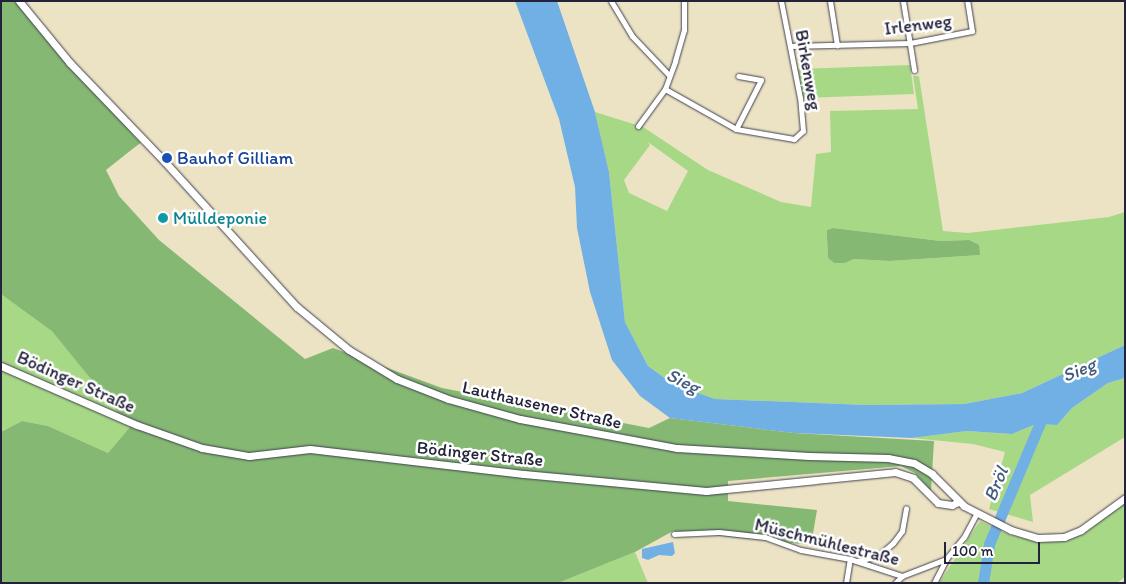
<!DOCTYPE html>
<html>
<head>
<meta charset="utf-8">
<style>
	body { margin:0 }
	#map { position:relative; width:1126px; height:584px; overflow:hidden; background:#ece3c4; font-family:Itim,sans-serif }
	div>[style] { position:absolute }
	.green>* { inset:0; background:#a7d886 }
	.forest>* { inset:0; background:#85b873 }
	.water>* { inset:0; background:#71b0e4 }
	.stream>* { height:2px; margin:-1px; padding:0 1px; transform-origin:1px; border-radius:1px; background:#71b0e4 }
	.river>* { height:11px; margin:-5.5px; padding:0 5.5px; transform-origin:5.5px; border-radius:5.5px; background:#71b0e4 }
	.roads { filter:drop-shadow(0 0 1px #403f50) drop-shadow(0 0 1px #403f50) }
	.street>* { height:5px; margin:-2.5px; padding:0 2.5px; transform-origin:2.5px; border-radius:2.5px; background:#fff }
	.secondary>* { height:7px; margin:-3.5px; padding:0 3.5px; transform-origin:3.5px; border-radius:3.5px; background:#fff }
	.dots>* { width:14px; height:14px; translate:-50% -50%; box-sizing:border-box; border:2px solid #fff; border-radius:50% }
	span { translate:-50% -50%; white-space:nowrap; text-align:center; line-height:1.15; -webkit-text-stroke:5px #fff; paint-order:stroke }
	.street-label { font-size:18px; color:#22223b }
	.transit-label { font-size:18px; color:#164399 }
	.left { translate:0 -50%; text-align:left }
	.culture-label { font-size:18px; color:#0d838f }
	.water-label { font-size:19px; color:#425b7f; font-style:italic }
	.frame { position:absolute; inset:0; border:2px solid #22223b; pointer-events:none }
	.scale { position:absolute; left:944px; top:542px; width:96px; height:22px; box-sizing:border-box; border:2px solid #22223b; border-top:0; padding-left:6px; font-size:15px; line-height:18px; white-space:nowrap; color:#22223b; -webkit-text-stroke:4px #fff; paint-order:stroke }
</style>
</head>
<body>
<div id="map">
	<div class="green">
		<div style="clip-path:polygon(1px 1px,15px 1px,141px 143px,105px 168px,130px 427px,108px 453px,48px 426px,22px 421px,1px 432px)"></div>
		<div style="clip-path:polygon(910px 65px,914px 94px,803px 98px,798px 69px)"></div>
		<div style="clip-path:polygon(evenodd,913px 76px,919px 76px,943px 231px,968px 233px,1109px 217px,1125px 212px,1125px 345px,1022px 393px,964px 404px,866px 405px,715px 399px,673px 384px,648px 366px,625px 322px,609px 172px,595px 112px,643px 127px,708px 170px,781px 202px,811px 207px,816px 154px,831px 152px,830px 111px,918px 109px,913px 76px,648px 142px,688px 171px,667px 211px,629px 193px,624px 180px,650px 145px,648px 142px,913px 76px,833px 228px,941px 241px,969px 240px,980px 255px,890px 261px,854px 259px,845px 263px,834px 263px,828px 258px,827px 237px,827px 230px,833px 228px)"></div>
		<div style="clip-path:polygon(1125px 378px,1125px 437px,1030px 495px,1033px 522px,989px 509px,1005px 452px,973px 444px,912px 438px,967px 431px,1012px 434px,1036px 424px,1057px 425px,1072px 408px,1108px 383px)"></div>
		<div style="clip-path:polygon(1125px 503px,1125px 577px,1117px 583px,939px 583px,980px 521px,1010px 535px,1041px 542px,1062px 540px,1083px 533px)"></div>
		<div style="clip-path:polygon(635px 552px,648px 583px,558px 583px)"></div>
	</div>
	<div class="forest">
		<div style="clip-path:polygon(1px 1px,18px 1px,140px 143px,106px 170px,119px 196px,159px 240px,305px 359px,333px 348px,442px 388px,649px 428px,670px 418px,794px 433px,934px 441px,931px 491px,915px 473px,901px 466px,728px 481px,728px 501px,817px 510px,811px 545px,673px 531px,635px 552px,558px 583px,1px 583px,1px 432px,22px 421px,48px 426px,108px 453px,130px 427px,52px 331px,1px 294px)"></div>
		<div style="clip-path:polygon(833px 228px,941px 241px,969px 240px,979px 245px,980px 255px,890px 261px,854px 259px,845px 263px,834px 263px,828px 258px,827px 237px,827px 230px)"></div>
	</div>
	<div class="water">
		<div style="clip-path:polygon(515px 1px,557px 1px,595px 112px,609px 172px,625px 322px,648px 366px,673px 384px,715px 399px,866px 405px,964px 404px,1022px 393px,1125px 345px,1125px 378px,1108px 383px,1072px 408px,1057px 425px,1036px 424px,1012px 434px,967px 431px,912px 438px,794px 433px,670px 418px,640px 396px,612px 360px,590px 292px,577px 228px,575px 187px,559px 119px)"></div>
		<div style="clip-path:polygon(673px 542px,675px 553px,672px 556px,659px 555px,648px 560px,642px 558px,642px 549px)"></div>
	</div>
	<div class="stream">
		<div style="left:1123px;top:583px;width:2px;rotate:-27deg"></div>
	</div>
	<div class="river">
		<div style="left:983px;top:583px;width:39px;rotate:-81deg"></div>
		<div style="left:989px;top:544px;width:144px;rotate:-67.2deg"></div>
	</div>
	<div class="roads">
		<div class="street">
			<div style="left:611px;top:1px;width:41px;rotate:59deg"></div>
			<div style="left:632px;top:36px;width:54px;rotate:46.5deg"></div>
			<div style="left:830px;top:1px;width:45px;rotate:81deg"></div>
			<div style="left:903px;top:1px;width:70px;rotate:80.9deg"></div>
			<div style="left:790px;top:46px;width:120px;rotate:-1.4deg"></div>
			<div style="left:910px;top:43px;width:63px;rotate:-11deg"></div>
			<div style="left:972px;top:31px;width:30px;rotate:-99deg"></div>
			<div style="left:665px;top:89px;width:81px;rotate:29.4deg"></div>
			<div style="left:736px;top:129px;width:59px;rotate:9.8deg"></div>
			<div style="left:794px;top:139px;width:12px;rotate:-42deg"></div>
			<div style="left:803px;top:131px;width:33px;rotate:-95deg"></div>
			<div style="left:800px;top:98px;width:99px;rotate:-101.1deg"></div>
			<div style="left:638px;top:126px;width:46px;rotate:-53.9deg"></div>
			<div style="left:665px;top:89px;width:30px;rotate:-70deg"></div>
			<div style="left:675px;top:61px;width:32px;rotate:-74deg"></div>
			<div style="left:684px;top:30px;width:29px;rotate:-90deg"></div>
			<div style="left:736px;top:129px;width:55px;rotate:-63deg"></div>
			<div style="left:761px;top:80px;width:23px;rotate:-170deg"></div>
			<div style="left:674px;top:534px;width:45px;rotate:-2.5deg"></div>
			<div style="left:719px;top:532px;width:46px;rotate:6.2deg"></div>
			<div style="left:765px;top:537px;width:38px;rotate:20deg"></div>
			<div style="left:801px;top:550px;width:50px;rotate:10.4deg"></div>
			<div style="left:850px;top:559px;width:55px;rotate:18.1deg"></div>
			<div style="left:902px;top:576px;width:47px;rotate:-21.1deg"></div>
			<div style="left:946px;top:559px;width:28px;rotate:-51deg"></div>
			<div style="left:964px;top:537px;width:27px;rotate:-62deg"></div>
			<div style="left:858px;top:561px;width:21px;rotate:-14deg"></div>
			<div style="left:878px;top:556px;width:20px;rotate:-41deg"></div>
			<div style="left:893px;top:543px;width:15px;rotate:-53deg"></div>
			<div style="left:902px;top:531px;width:23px;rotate:-80deg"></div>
			<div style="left:846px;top:583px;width:24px;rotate:-81deg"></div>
			<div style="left:895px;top:583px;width:10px;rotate:-45deg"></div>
			<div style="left:934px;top:583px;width:27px;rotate:-63deg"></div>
		</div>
		<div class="secondary">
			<div style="left:19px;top:1px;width:80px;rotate:50.6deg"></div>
			<div style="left:70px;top:63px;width:136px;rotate:46.2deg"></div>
			<div style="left:164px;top:161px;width:197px;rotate:47.7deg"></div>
			<div style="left:297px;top:307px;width:67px;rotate:39.6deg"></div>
			<div style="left:349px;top:350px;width:56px;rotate:31.1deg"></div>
			<div style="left:397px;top:379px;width:55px;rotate:21.4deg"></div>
			<div style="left:448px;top:399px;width:75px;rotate:15.5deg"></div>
			<div style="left:520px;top:419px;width:160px;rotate:10.5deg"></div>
			<div style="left:677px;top:448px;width:132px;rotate:3.5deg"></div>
			<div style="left:809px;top:456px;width:79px;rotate:1.5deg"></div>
			<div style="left:888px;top:458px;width:26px;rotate:11deg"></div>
			<div style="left:914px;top:463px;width:21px;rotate:31deg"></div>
			<div style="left:932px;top:474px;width:45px;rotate:45deg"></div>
			<div style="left:964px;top:506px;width:53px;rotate:27.1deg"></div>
			<div style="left:1011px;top:530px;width:28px;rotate:17deg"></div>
			<div style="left:1038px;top:538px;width:26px;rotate:-2deg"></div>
			<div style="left:1064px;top:537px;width:18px;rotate:-22deg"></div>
			<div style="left:1081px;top:530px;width:54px;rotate:-36deg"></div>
			<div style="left:1px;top:366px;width:148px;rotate:23.5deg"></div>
			<div style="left:137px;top:425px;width:69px;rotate:19.5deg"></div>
			<div style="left:202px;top:448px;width:48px;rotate:9.7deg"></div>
			<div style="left:249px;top:456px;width:61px;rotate:-6.5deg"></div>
			<div style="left:310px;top:449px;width:215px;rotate:6.7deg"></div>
			<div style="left:524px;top:474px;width:183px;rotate:5.3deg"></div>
			<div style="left:706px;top:491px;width:190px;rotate:-5.7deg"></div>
			<div style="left:895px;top:472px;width:19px;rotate:18deg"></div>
			<div style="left:913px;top:478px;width:35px;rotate:45deg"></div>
			<div style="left:938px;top:503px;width:14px;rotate:8deg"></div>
			<div style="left:952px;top:505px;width:7px;rotate:-27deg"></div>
		</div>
	</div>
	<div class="dots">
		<div style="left:167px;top:158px;background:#1a4fb4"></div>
		<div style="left:163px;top:218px;background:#0f9aa8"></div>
	</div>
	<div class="street-label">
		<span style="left:918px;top:25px;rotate:-7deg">Irlenweg</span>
		<span style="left:808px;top:70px;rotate:80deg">Birkenweg</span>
		<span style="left:76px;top:382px;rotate:24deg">Bödinger Straße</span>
		<span style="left:542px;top:405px;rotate:13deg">Lauthausener Straße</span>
		<span style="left:480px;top:454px;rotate:6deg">Bödinger Straße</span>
		<span style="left:827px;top:542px;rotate:14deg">Müschmühlestraße</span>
	</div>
	<div class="transit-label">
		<span class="left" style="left:177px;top:158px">Bauhof Gilliam</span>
	</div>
	<div class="culture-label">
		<span class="left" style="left:173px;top:218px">Mülldeponie</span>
	</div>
	<div class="water-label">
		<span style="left:1079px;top:370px;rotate:-23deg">Sieg</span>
		<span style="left:683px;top:381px;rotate:26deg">Sieg</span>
		<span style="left:996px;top:484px;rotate:-67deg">Bröl</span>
	</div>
	<div class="frame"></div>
	<div class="scale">100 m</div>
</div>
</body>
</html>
